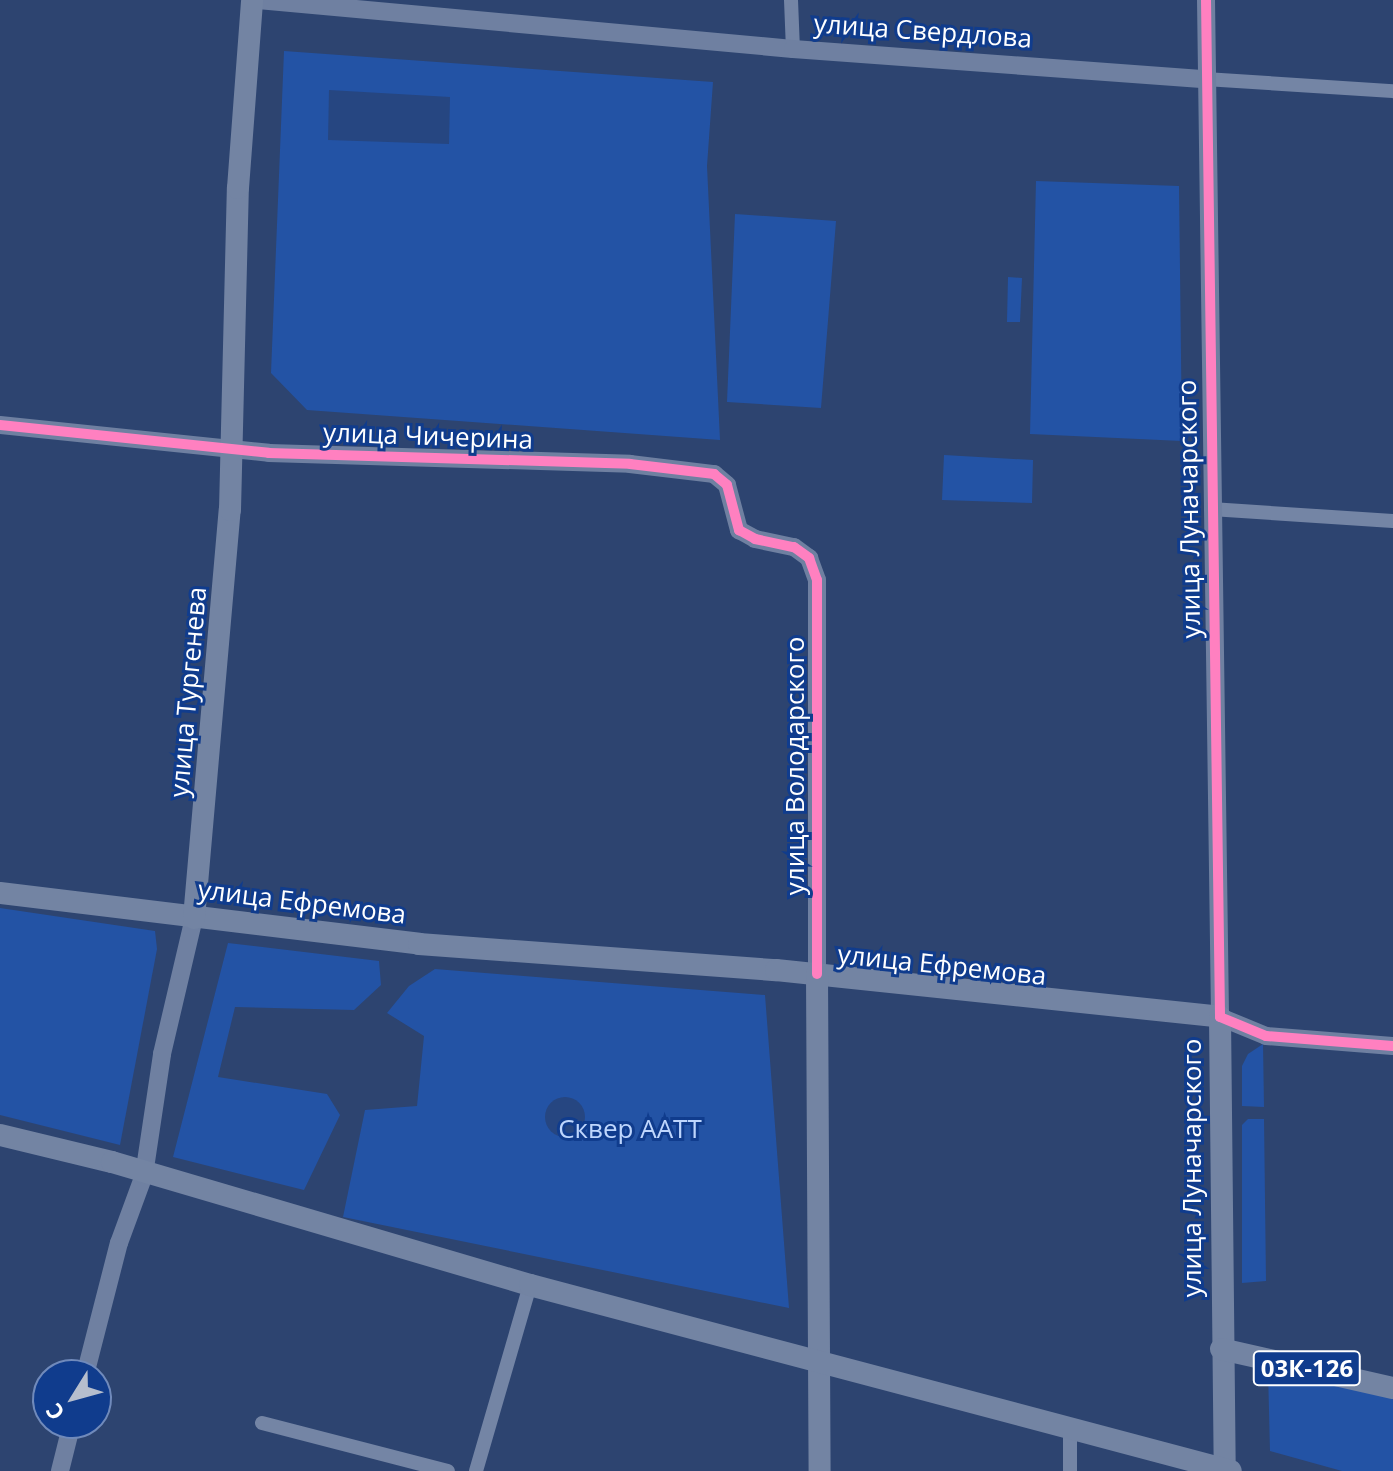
<!DOCTYPE html>
<html>
<head>
<meta charset="utf-8">
<style>
	body { margin:0 }
	#map { position:relative; width:1393px; height:1471px; overflow:hidden; background:#2d4470; font-family:"Open Sans",sans-serif }
	div>[style] { position:absolute }
	.green>* { inset:0; background:#2353a5 }
	.water>* { inset:0; background:#264681 }
	.round { border-radius:50% }
	.street>* { height:14px; margin:-7px; padding:0 7px; transform-origin:7px; border-radius:7px; background:#7485a5 }
	.secondary>* { height:18px; margin:-9px; padding:0 9px; transform-origin:9px; border-radius:9px; background:#6f80a1 }
	.primary>* { height:22px; margin:-11px; padding:0 11px; transform-origin:11px; border-radius:11px; background:#7384a3 }
	.cycleway>* { height:10px; margin:-5px; padding:0 5px; transform-origin:5px; border-radius:5px; background:#ff80c0 }
	span { translate:-50% -50%; white-space:nowrap; text-align:center; line-height:1.15; -webkit-text-stroke:6px #103c8d; paint-order:stroke }
	.shield-label span { padding:2px 6px; background:#103c8d; border:2px solid; border-radius:6px; -webkit-text-stroke-width:0 }
	.shield-label { font-size:24px; color:#fff; font-weight:700 }
	.street-label { font-size:26px; color:#fff }
	.park-label { font-size:26px; color:#bed6fd }
	.north { position:absolute; left:32px; top:1359px; width:80px; height:80px; box-sizing:border-box; background:#103c8d; border:2px solid #708abb; border-radius:50%; rotate:233deg; font-size:22px; font-weight:700; line-height:32px; text-align:center; color:#fff }
	.north::after { content:''; display:block; margin:auto; width:28px; height:36px; background:#b6becd; clip-path:polygon(50% 0,100% 100%,50% 72%,0 100%) }
</style>
</head>
<body>
<div id="map">
	<div class="green">
		<div style="clip-path:polygon(284px 51px,713px 82px,707px 166px,720px 440px,307px 410px,271px 373px)"></div>
		<div style="clip-path:polygon(1036px 181px,1179px 186px,1182px 441px,1030px 434px)"></div>
		<div style="clip-path:polygon(735px 214px,836px 221px,821px 408px,727px 402px)"></div>
		<div style="clip-path:polygon(1008px 277px,1022px 278px,1020px 322px,1007px 322px)"></div>
		<div style="clip-path:polygon(944px 455px,1033px 460px,1032px 503px,942px 500px)"></div>
		<div style="clip-path:polygon(0 908px,155px 931px,157px 949px,120px 1145px,0 1115px)"></div>
		<div style="clip-path:polygon(228px 943px,379px 961px,381px 985px,354px 1010px,235px 1007px,218px 1077px,327px 1094px,340px 1115px,304px 1190px,173px 1157px)"></div>
		<div style="clip-path:polygon(435px 969px,765px 995px,789px 1308px,343px 1217px,365px 1110px,417px 1106px,424px 1036px,387px 1013px,409px 986px)"></div>
		<div style="clip-path:polygon(1263px 1044px,1264px 1107px,1242px 1106px,1242px 1066px,1248px 1054px)"></div>
		<div style="clip-path:polygon(1248px 1119px,1264px 1119px,1266px 1281px,1242px 1283px,1242px 1125px)"></div>
		<div style="clip-path:polygon(1268px 1370px,1393px 1397px,1393px 1471px,1342px 1471px,1270px 1451px)"></div>
	</div>
	<div class="water">
		<div style="clip-path:polygon(329px 90px,450px 97px,449px 144px,328px 140px)"></div>
		<div class="round" style="left:545px;top:1097px;width:40px;height:40px"></div>
	</div>
	<div class="street">
		<div style="left:791px;top:0;width:49px;rotate:87.7deg"></div>
		<div style="left:1205px;top:79px;width:188px;rotate:3.7deg"></div>
		<div style="left:1211px;top:509px;width:182px;rotate:3.8deg"></div>
		<div style="left:262px;top:1423px;width:192px;rotate:14.5deg"></div>
		<div style="left:1070px;top:1427px;width:44px;rotate:90deg"></div>
		<div style="left:476px;top:1471px;width:194px;rotate:-73.8deg"></div>
	</div>
	<div class="secondary">
		<div style="left:258px;top:0;width:537px;rotate:5.23deg"></div>
		<div style="left:793px;top:49px;width:413px;rotate:4.2deg"></div>
		<div style="left:1206px;top:0;width:1017px;rotate:89.21deg"></div>
		<div style="left:1220px;top:1017px;width:50px;rotate:22.4deg"></div>
		<div style="left:1266px;top:1036px;width:127px;rotate:4.5deg"></div>
		<div style="left:0;top:425px;width:270px;rotate:5.9deg"></div>
		<div style="left:269px;top:453px;width:361px;rotate:1.7deg"></div>
		<div style="left:630px;top:464px;width:85px;rotate:6.8deg"></div>
		<div style="left:714px;top:474px;width:17px;rotate:40deg"></div>
		<div style="left:727px;top:485px;width:47px;rotate:75.1deg"></div>
		<div style="left:739px;top:530px;width:18px;rotate:29deg"></div>
		<div style="left:755px;top:539px;width:40px;rotate:12deg"></div>
		<div style="left:794px;top:547px;width:19px;rotate:36deg"></div>
		<div style="left:809px;top:558px;width:23px;rotate:70deg"></div>
		<div style="left:817px;top:580px;width:394px;rotate:90deg"></div>
		<div style="left:85px;top:1375px;width:136px;rotate:-75.6deg"></div>
		<div style="left:119px;top:1243px;width:72px;rotate:-69.8deg"></div>
		<div style="left:144px;top:1175px;width:122px;rotate:-81.5deg"></div>
		<div style="left:162px;top:1054px;width:140px;rotate:-76.8deg"></div>
		<div style="left:60px;top:1471px;width:49px;rotate:-76deg"></div>
	</div>
	<div class="primary">
		<div style="left:0;top:893px;width:422px;rotate:6.9deg"></div>
		<div style="left:419px;top:944px;width:358px;rotate:4.2deg"></div>
		<div style="left:776px;top:970px;width:446px;rotate:6deg"></div>
		<div style="left:1220px;top:1017px;width:452px;rotate:89.4deg"></div>
		<div style="left:194px;top:918px;width:410px;rotate:-85deg"></div>
		<div style="left:230px;top:510px;width:322px;rotate:-88.6deg"></div>
		<div style="left:238px;top:188px;width:189px;rotate:-85.7deg"></div>
		<div style="left:817px;top:974px;width:497px;rotate:89.7deg"></div>
		<div style="left:0;top:1135px;width:115px;rotate:13.6deg"></div>
		<div style="left:112px;top:1162px;width:436px;rotate:16.4deg"></div>
		<div style="left:530px;top:1285px;width:725px;rotate:14.86deg"></div>
		<div style="left:1221px;top:1349px;width:176px;rotate:12.8deg"></div>
	</div>
	<div class="cycleway">
		<div style="left:1206px;top:0;width:1017px;rotate:89.21deg"></div>
		<div style="left:1220px;top:1017px;width:50px;rotate:22.4deg"></div>
		<div style="left:1266px;top:1036px;width:127px;rotate:4.5deg"></div>
		<div style="left:0;top:425px;width:270px;rotate:5.9deg"></div>
		<div style="left:269px;top:453px;width:361px;rotate:1.7deg"></div>
		<div style="left:630px;top:464px;width:85px;rotate:6.8deg"></div>
		<div style="left:714px;top:474px;width:17px;rotate:40deg"></div>
		<div style="left:727px;top:485px;width:47px;rotate:75.1deg"></div>
		<div style="left:739px;top:530px;width:18px;rotate:29deg"></div>
		<div style="left:755px;top:539px;width:40px;rotate:12deg"></div>
		<div style="left:794px;top:547px;width:19px;rotate:36deg"></div>
		<div style="left:809px;top:558px;width:23px;rotate:70deg"></div>
		<div style="left:817px;top:580px;width:394px;rotate:90deg"></div>
	</div>
	<div class="shield-label">
		<span style="left:1307px;top:1368px">03К-126</span>
	</div>
	<div class="street-label">
		<span style="left:923px;top:31px;rotate:4deg">улица Свердлова</span>
		<span style="left:428px;top:436px;rotate:2deg">улица Чичерина</span>
		<span style="left:1189px;top:509px;rotate:-91deg">улица Луначарского</span>
		<span style="left:188px;top:692px;rotate:-85deg">улица Тургенева</span>
		<span style="left:795px;top:766px;rotate:-90deg">улица Володарского</span>
		<span style="left:302px;top:902px;rotate:7deg">улица Ефремова</span>
		<span style="left:942px;top:965px;rotate:6deg">улица Ефремова</span>
		<span style="left:1192px;top:1168px;rotate:-90deg">улица Луначарского</span>
	</div>
	<div class="park-label">
		<span style="left:630px;top:1129px">Сквер ААТТ</span>
	</div>
	<div class="north">С</div>
</div>
</body>
</html>
